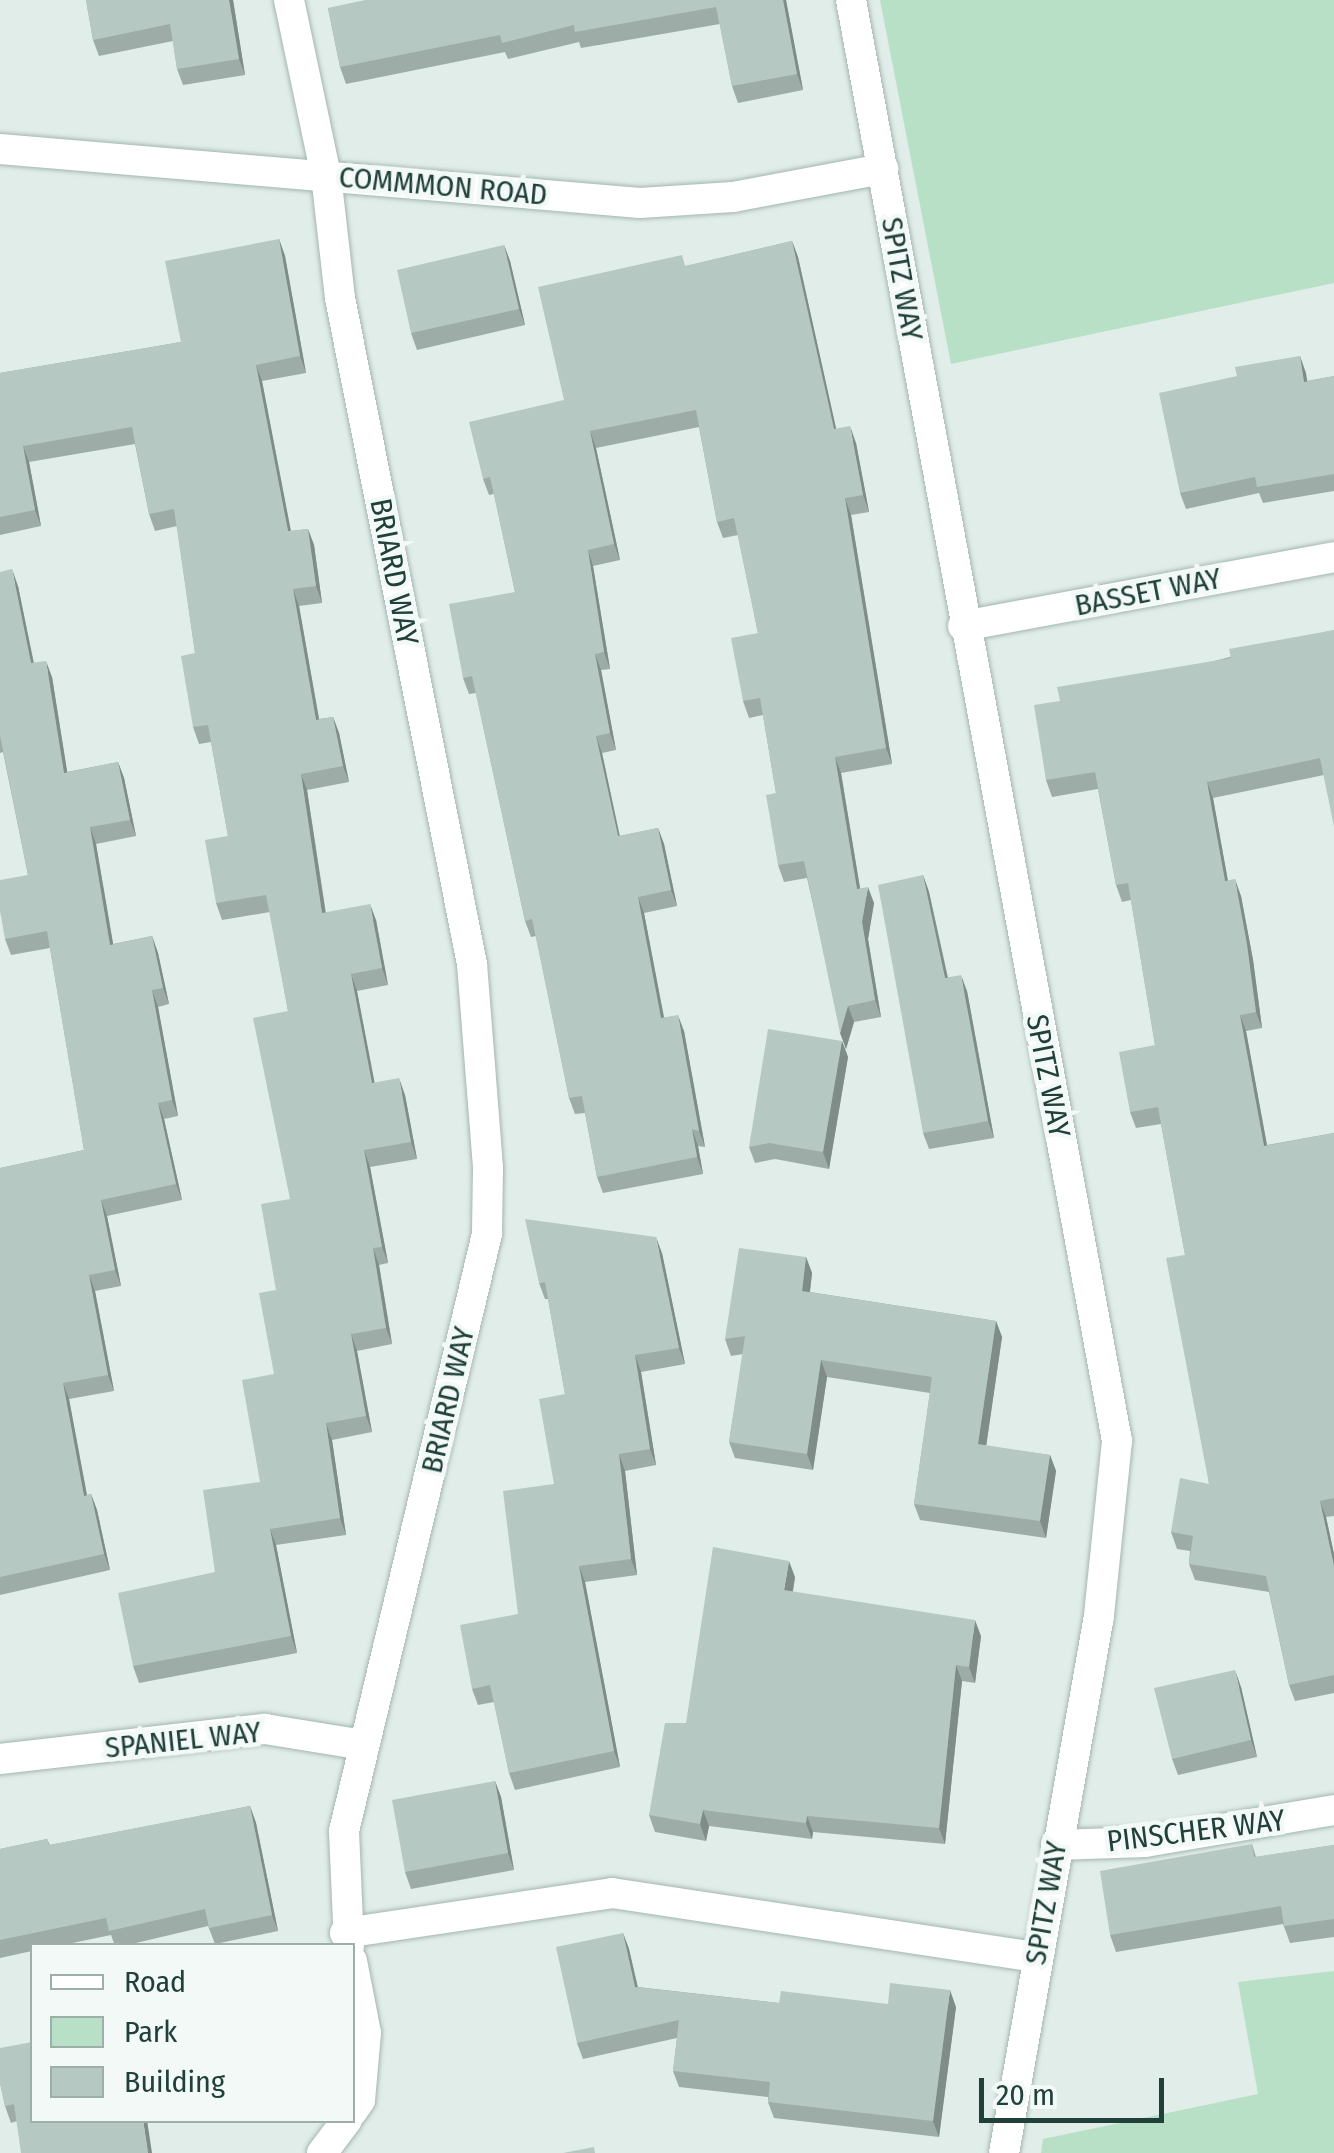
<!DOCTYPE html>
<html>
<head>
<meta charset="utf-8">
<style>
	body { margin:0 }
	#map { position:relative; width:1334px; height:2153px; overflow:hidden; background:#e1ede9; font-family:"Fira Sans Condensed",sans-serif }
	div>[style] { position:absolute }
	.green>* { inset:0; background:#b8e0c6 }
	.roads { filter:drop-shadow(0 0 2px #a3b6b1) drop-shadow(0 0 2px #a3b6b1) }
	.minor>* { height:30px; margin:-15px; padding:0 15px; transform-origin:15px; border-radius:15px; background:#fff }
	.wall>* { inset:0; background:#9daca7 }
	.shaded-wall>* { inset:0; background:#7f8c88 }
	.building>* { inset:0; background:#b6c8c2 }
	span { translate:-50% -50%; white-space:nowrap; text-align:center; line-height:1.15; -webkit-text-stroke:9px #f2f9f6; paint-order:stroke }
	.street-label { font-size:30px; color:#204039 }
	.legend { position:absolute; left:30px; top:1943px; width:325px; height:180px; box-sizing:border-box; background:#f2f9f6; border:2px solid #9eafaa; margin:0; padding:12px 18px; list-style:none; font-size:30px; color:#204039 }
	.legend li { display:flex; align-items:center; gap:20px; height:50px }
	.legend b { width:50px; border:2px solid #9eafaa }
	.scale { position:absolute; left:979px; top:2078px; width:185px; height:45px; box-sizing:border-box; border:5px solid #204039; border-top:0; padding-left:12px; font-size:30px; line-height:35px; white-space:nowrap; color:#204039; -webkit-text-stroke:8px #f2f9f6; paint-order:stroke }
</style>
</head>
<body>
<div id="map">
	<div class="green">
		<div style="clip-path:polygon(880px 0,1334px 0,1334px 283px,951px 364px)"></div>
		<div style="clip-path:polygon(1334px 1971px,1334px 2153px,1041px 2153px,1043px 2139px,1258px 2094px,1238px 1982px)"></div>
	</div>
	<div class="roads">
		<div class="minor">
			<div style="left:289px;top:0;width:179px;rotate:78.1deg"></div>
			<div style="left:326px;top:175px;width:124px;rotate:83.5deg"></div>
			<div style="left:340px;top:298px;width:679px;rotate:78.79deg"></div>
			<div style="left:472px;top:964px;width:205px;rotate:85.5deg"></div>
			<div style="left:488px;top:1168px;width:66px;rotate:90.9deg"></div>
			<div style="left:487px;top:1234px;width:614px;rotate:103.47deg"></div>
			<div style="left:344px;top:1831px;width:115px;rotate:87.5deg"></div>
			<div style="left:851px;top:0;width:1465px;rotate:79.54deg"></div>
			<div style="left:1117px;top:1441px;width:176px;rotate:95.9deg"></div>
			<div style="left:1099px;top:1616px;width:545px;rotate:100.03deg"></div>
			<div style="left:0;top:149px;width:642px;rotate:4.82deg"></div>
			<div style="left:640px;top:203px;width:93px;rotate:-3.7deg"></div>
			<div style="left:733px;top:197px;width:153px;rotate:-10.6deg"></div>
			<div style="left:963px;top:626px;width:377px;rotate:-10.5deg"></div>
			<div style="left:0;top:1759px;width:267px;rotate:-6.5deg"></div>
			<div style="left:265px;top:1729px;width:100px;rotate:9.2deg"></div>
			<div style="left:1056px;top:1845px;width:89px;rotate:-1.9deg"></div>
			<div style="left:1145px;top:1842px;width:192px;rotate:-9.6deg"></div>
			<div style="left:345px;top:1933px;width:270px;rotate:-8.5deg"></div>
			<div style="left:612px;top:1893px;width:428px;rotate:8.6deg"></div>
			<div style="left:352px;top:1961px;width:73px;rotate:79deg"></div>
			<div style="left:366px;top:2033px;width:67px;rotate:95.1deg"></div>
			<div style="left:360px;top:2100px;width:14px;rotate:124deg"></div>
			<div style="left:322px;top:2153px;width:41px;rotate:-52.9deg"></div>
		</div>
	</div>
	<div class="wall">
		<div style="clip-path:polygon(86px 0,233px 0,245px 75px,183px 85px,177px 69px,173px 41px,99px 56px,93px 40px)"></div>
		<div style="clip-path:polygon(786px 0,803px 90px,738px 103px,732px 86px,720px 24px,581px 48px,579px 42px,508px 59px,505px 52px,346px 84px,340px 67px,328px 8px)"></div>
		<div style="clip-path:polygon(279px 239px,285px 256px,306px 373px,262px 381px,291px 531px,308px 529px,314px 545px,322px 603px,299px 606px,319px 719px,333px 717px,339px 733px,349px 782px,307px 790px,326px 913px,376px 920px,388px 985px,357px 991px,374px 1083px,405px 1095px,417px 1159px,370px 1167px,388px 1263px,379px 1265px,392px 1344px,357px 1351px,372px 1432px,332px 1440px,346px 1535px,276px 1545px,297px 1653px,139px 1683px,133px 1666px,215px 1572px,260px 1482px,274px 1374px,276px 1290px,290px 1199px,288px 1011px,270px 912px,222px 920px,216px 903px,228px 836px,211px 742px,199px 744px,193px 727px,195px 653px,177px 526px,155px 531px,149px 514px,135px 444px,29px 462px,41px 526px,0 535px,0 373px,181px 342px)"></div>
		<div style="clip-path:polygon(792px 241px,798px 257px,836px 429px,856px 443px,869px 512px,851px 515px,892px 764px,841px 773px,860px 889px,874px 903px,868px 939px,881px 1017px,854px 1022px,846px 1049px,807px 878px,784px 882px,778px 865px,776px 793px,763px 715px,749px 718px,743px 701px,758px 633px,738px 535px,723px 538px,717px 522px,699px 427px,596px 448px,620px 560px,593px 566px,610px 669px,601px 670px,616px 750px,602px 753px,620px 836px,658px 828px,664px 844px,677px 906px,644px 913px,664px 1017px,684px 1031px,705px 1147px,698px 1146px,703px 1174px,603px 1193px,597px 1177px,585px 1113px,575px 1114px,569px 1098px,536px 936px,531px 937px,525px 921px,476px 693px,469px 694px,463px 678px,515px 592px,494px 494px,489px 495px,483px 479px,564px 400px,686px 266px)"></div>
		<div style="clip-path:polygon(504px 245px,510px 261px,525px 325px,417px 350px,411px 333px)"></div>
		<div style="clip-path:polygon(1300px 356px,1307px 381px,1334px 376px,1334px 491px,1263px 503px,1259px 493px,1186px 509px,1180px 493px,1237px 376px)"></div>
		<div style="clip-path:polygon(0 572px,18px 586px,34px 663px,52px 677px,67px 772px,118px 762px,124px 778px,136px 836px,96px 844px,113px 944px,152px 936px,158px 953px,169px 1004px,158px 1007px,178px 1116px,164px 1119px,182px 1200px,107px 1216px,121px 1286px,95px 1291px,114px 1391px,69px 1399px,87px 1495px,91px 1494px,97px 1510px,110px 1570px,0 1595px,0 1168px,84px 1150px,50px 948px,11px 955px,5px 939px,28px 875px,3px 752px,0 753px)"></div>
		<div style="clip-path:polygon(1334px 630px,1324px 775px,1213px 798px,1228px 881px,1241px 896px,1253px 960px,1262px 1028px,1246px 1031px,1267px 1145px,1334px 1133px,1334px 1516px,1326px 1517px,1334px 1554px,1334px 1693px,1295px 1701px,1289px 1685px,1269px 1592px,1195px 1580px,1189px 1564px,1190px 1551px,1177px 1549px,1171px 1532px,1209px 1484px,1185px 1255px,1161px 1124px,1136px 1128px,1130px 1112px,1155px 1045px,1131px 900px,1122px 902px,1116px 885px,1098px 789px,1052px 797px,1046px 780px,1060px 701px)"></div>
		<div style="clip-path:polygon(923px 875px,929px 892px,948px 977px,967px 991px,994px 1138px,929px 1149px,923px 1133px)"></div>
		<div style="clip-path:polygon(842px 1041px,848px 1057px,829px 1169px,775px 1159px,755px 1163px,749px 1147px)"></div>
		<div style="clip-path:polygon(662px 1253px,685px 1364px,641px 1372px,656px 1465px,625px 1471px,637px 1575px,585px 1582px,620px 1767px,515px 1790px,509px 1773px,494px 1702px,478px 1705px,472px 1689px,518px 1614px,554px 1484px,565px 1394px,548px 1299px,545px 1299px,539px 1283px)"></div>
		<div style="clip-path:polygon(806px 1257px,812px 1273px,810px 1292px,996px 1321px,1002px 1337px,986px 1446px,1050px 1455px,1056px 1471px,1046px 1538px,920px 1520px,914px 1504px,930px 1393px,827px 1377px,813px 1470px,735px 1458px,729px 1442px,743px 1354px,731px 1356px,725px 1339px)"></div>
		<div style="clip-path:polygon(795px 1577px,793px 1592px,981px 1636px,975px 1683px,962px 1681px,945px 1844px,813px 1832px,812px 1839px,709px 1826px,706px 1841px,655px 1832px,649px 1815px,686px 1723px)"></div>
		<div style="clip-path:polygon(1241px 1687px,1257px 1757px,1178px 1775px,1172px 1759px)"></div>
		<div style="clip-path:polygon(495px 1781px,501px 1797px,514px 1870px,411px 1889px,405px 1872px)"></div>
		<div style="clip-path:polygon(250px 1806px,256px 1823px,278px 1931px,215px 1944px,208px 1926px,123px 1946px,115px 1946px,111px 1935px,58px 1946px,32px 1946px,32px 1951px,0 1958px,0 1849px,47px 1839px,50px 1845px)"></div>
		<div style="clip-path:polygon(1252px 1844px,1256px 1857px,1334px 1845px,1334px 1937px,1290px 1943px,1283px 1924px,1116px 1952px,1110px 1935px)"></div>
		<div style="clip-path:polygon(623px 1933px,629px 1949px,638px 1987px,779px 2003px,888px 2004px,956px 2007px,939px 2137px,774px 2118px,768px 2102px,768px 2097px,679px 2087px,673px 2071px,677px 2038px,583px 2059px,577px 2043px)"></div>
		<div style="clip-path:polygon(0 2083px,152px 2153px,17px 2121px,11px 2123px,5px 2106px)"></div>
	</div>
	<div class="shaded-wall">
		<div style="clip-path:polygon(229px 0,233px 0,245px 75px,239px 59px)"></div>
		<div style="clip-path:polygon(783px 0,786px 0,803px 90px,797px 74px)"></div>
		<div style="clip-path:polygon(279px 239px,285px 256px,306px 373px,300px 356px)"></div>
		<div style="clip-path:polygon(792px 241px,798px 257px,840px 446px,834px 429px)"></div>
		<div style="clip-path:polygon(504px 245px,510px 261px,525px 325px,519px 309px)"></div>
		<div style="clip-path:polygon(1300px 356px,1306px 373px,1310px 398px,1304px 382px)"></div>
		<div style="clip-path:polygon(256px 365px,262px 381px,294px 548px,288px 531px)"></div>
		<div style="clip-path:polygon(850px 426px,856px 443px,869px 512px,863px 495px)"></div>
		<div style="clip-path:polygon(590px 431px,596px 448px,620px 560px,614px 544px)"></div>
		<div style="clip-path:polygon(23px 446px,29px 462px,41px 526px,35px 510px)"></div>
		<div style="clip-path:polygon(845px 498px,851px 515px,892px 764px,886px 748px)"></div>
		<div style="clip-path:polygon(308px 529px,314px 545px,322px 603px,316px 586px)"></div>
		<div style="clip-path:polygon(588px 550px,593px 566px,610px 669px,604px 652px)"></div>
		<div style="clip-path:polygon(12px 569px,18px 586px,37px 680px,31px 663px)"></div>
		<div style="clip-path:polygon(293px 589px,299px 606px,322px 736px,316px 720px)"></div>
		<div style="clip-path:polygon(595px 654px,601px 670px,616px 750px,610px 733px)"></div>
		<div style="clip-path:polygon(46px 661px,52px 677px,70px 789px,64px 773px)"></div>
		<div style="clip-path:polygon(333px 717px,339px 733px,349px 782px,343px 766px)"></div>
		<div style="clip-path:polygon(596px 736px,602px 753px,623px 853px,618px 836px)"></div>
		<div style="clip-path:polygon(835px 757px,841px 773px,863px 906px,857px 889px)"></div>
		<div style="clip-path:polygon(118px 762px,124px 778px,136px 836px,130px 820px)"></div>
		<div style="clip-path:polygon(301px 774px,307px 790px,328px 930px,322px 913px)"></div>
		<div style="clip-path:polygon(1207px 782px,1213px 798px,1231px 898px,1225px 881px)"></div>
		<div style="clip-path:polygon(90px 827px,96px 844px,116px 961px,110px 945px)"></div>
		<div style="clip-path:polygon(658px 828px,664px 844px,677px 906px,671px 890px)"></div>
		<div style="clip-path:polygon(923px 875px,929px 892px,951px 994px,945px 978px)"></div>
		<div style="clip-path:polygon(1235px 879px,1241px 896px,1253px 960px,1262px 1028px,1256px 1012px)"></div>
		<div style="clip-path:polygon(868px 887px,874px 903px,868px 939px,881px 1017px,875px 1000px,862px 922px)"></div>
		<div style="clip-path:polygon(638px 897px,644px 913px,667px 1034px,661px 1018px)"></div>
		<div style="clip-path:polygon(370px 904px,376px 920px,388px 985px,382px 968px)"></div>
		<div style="clip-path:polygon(152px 936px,158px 953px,169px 1004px,163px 988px)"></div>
		<div style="clip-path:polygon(351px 974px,357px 991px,378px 1100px,372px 1083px)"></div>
		<div style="clip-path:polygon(961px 975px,967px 991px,994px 1138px,988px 1121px)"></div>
		<div style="clip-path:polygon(152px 990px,158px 1007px,178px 1116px,172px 1100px)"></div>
		<div style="clip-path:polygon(848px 1006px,854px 1022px,846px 1049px,840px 1033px)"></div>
		<div style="clip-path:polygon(678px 1015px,684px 1031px,705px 1147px,699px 1131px)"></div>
		<div style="clip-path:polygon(1240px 1015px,1246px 1031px,1270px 1162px,1264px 1146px)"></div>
		<div style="clip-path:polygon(842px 1041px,848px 1057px,829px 1169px,823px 1152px)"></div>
		<div style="clip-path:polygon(399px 1078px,405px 1095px,417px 1159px,411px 1142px)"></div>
		<div style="clip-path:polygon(158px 1103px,164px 1119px,182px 1200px,176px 1184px)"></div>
		<div style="clip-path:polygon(692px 1129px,698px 1146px,703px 1174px,697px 1157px)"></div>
		<div style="clip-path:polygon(364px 1150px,370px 1167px,388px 1263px,382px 1247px)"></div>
		<div style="clip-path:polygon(101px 1200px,107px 1216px,121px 1286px,115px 1270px)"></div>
		<div style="clip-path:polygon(656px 1237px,662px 1253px,685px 1364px,679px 1348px)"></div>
		<div style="clip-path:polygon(373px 1248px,379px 1265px,392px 1344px,386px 1328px)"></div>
		<div style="clip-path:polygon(806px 1257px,812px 1273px,808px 1307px,802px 1291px)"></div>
		<div style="clip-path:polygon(89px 1275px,95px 1291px,114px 1391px,108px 1375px)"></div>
		<div style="clip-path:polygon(996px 1321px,1002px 1337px,984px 1461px,978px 1444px)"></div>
		<div style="clip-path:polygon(351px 1334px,357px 1351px,372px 1432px,366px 1416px)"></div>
		<div style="clip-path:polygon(635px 1355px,641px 1372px,656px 1465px,650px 1449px)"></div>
		<div style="clip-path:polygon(821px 1360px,827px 1377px,813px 1470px,807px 1454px)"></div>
		<div style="clip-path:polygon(63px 1383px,69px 1399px,90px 1512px,84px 1496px)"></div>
		<div style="clip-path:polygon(326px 1423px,332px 1440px,346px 1535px,340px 1518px)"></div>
		<div style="clip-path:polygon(619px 1454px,625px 1471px,637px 1575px,631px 1559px)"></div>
		<div style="clip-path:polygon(1050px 1455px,1056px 1471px,1046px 1538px,1040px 1521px)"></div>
		<div style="clip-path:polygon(91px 1494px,97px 1510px,110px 1570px,104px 1554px)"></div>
		<div style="clip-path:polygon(1320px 1501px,1326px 1517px,1334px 1554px,1334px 1566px)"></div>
		<div style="clip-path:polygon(270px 1529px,276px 1545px,297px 1653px,291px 1636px)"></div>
		<div style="clip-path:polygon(789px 1561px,795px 1577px,790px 1607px,784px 1590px)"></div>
		<div style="clip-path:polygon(579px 1566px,585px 1582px,620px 1767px,614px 1751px)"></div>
		<div style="clip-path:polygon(975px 1620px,981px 1636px,975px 1683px,969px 1667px)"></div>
		<div style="clip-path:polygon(956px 1665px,962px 1681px,945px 1844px,939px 1828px)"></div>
		<div style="clip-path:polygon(1235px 1670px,1241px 1687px,1257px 1757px,1251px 1740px)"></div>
		<div style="clip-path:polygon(495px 1781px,501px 1797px,514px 1870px,508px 1853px)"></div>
		<div style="clip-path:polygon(250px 1806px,256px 1823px,278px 1931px,272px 1915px)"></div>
		<div style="clip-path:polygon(703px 1810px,709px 1826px,706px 1841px,700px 1824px)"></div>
		<div style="clip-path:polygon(807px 1816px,813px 1832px,812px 1839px,806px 1823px)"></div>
		<div style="clip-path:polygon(623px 1933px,629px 1949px,641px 2003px,635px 1987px)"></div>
		<div style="clip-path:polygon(950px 1990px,956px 2007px,939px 2137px,933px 2121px)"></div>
		<div style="clip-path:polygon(143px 2120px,147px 2120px,152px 2153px,148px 2153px)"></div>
	</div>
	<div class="building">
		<div style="clip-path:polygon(86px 0,229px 0,239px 59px,177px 69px,170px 24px,93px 40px)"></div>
		<div style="clip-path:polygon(365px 0,783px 0,797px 74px,732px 86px,716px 7px,575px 32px,574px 25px,502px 43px,500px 35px,340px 67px,328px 8px)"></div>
		<div style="clip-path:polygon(279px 239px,300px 356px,256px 365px,288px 531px,308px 529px,316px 586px,293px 589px,316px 720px,333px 717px,343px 766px,301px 774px,322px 913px,370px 904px,382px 968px,351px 974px,372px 1083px,399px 1078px,411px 1142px,364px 1150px,382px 1247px,373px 1248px,386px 1328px,351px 1334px,366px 1416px,326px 1423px,340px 1518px,270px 1529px,291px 1636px,133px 1666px,118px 1593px,215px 1572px,203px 1490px,260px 1482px,242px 1380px,274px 1374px,259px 1293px,276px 1290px,261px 1204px,290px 1199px,253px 1018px,288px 1011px,266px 895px,216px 903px,205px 840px,228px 836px,208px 725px,193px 727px,181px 656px,195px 653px,174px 509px,149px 514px,132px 427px,23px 446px,35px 510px,0 517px,0 373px,181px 342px,165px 261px)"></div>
		<div style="clip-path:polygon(792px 241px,834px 429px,850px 426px,863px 495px,845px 498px,886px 748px,835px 757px,857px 889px,868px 887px,862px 922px,875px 1000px,848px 1006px,840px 1033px,804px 861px,778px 865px,766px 795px,776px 793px,760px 698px,743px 701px,731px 638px,758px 633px,734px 518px,717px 522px,696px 410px,590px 431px,614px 544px,588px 550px,604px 652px,595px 654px,610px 733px,596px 736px,618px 836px,658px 828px,671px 890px,638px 897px,661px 1018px,678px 1015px,699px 1131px,692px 1129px,697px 1157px,597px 1177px,582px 1096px,569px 1098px,532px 919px,525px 921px,472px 676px,463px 678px,449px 604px,515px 592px,490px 477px,483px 479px,469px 422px,564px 400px,538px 287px,682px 255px,685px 266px)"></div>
		<div style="clip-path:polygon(504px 245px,519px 309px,411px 333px,397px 270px)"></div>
		<div style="clip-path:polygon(1300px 356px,1304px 382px,1334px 376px,1334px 474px,1257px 487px,1255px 477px,1180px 493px,1159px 393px,1237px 376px,1235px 367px)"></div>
		<div style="clip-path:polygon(12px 569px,31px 663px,46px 661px,64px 773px,118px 762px,130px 820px,90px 827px,110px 945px,152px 936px,163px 988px,152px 990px,172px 1100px,158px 1103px,176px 1184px,101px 1200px,115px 1270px,89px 1275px,108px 1375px,63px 1383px,84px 1496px,91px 1494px,104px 1554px,0 1577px,0 1168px,84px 1150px,47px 931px,5px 939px,0 911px,0 880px,28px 875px,0 735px,0 572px)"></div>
		<div style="clip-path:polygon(1334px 630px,1334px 827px,1320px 758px,1207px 782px,1225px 881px,1235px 879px,1247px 944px,1256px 1012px,1240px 1015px,1264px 1146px,1334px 1133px,1334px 1498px,1320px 1501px,1334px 1566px,1334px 1675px,1289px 1685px,1266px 1576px,1189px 1564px,1193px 1536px,1171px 1532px,1180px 1478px,1209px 1484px,1166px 1258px,1185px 1255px,1158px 1107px,1130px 1112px,1119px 1052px,1155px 1045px,1128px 883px,1116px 885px,1095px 772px,1046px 780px,1034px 705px,1060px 701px,1057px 687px,1231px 658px,1229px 649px)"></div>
		<div style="clip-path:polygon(923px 875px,945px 978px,961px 975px,988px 1121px,923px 1133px,878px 885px)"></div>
		<div style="clip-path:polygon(768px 1029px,842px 1041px,823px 1152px,769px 1143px,749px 1147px)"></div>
		<div style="clip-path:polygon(525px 1219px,656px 1237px,679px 1348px,635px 1355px,650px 1449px,619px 1454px,631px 1559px,579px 1566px,614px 1751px,509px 1773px,490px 1685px,472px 1689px,460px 1625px,518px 1614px,503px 1491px,554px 1484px,539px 1399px,565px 1394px,545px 1282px,539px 1283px)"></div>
		<div style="clip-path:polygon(739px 1248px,806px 1257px,802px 1291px,996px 1321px,978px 1444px,1050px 1455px,1040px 1521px,914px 1504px,932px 1377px,821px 1360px,807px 1454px,729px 1442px,745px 1336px,725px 1339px)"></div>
		<div style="clip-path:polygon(713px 1547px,789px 1561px,784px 1590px,975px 1620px,969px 1667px,956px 1665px,939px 1828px,807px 1816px,806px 1823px,703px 1810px,700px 1824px,649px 1815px,665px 1723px,686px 1723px)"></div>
		<div style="clip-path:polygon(1235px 1670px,1251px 1740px,1172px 1759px,1154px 1688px)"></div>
		<div style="clip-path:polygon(495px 1781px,508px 1853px,405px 1872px,392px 1800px)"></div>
		<div style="clip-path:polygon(250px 1806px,272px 1915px,209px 1928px,205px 1909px,109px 1931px,106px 1918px,0 1940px,0 1849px,47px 1839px,49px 1845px)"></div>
		<div style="clip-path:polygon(1252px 1844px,1254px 1857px,1334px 1845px,1334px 1919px,1284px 1926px,1281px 1906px,1110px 1935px,1100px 1871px)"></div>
		<div style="clip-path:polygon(623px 1933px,635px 1987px,779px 2003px,781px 1991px,888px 2004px,890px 1983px,950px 1990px,933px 2121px,768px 2102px,770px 2082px,673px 2071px,679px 2020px,577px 2043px,556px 1947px)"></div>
		<div style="clip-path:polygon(32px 2042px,32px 2120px,143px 2120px,148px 2153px,21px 2153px,14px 2104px,5px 2106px,0 2083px,0 2048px)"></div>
		<div style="clip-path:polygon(594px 2147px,595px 2153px,563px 2153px)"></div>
	</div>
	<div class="street-label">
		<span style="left:443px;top:186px;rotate:5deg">COMMMON ROAD</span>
		<span style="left:902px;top:279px;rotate:80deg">SPITZ WAY</span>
		<span style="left:394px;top:572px;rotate:79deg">BRIARD WAY</span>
		<span style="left:1148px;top:592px;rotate:-11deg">BASSET WAY</span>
		<span style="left:1048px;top:1076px;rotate:79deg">SPITZ WAY</span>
		<span style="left:448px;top:1400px;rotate:-77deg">BRIARD WAY</span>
		<span style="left:183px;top:1740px;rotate:-6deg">SPANIEL WAY</span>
		<span style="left:1196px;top:1831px;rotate:-7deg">PINSCHER WAY</span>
		<span style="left:1046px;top:1903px;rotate:-80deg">SPITZ WAY</span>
	</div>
	<ul class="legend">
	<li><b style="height:12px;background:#fff"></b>Road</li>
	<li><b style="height:28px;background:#b8e0c6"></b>Park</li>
	<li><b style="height:28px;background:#b6c8c2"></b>Building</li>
	</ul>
	<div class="scale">20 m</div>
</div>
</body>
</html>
